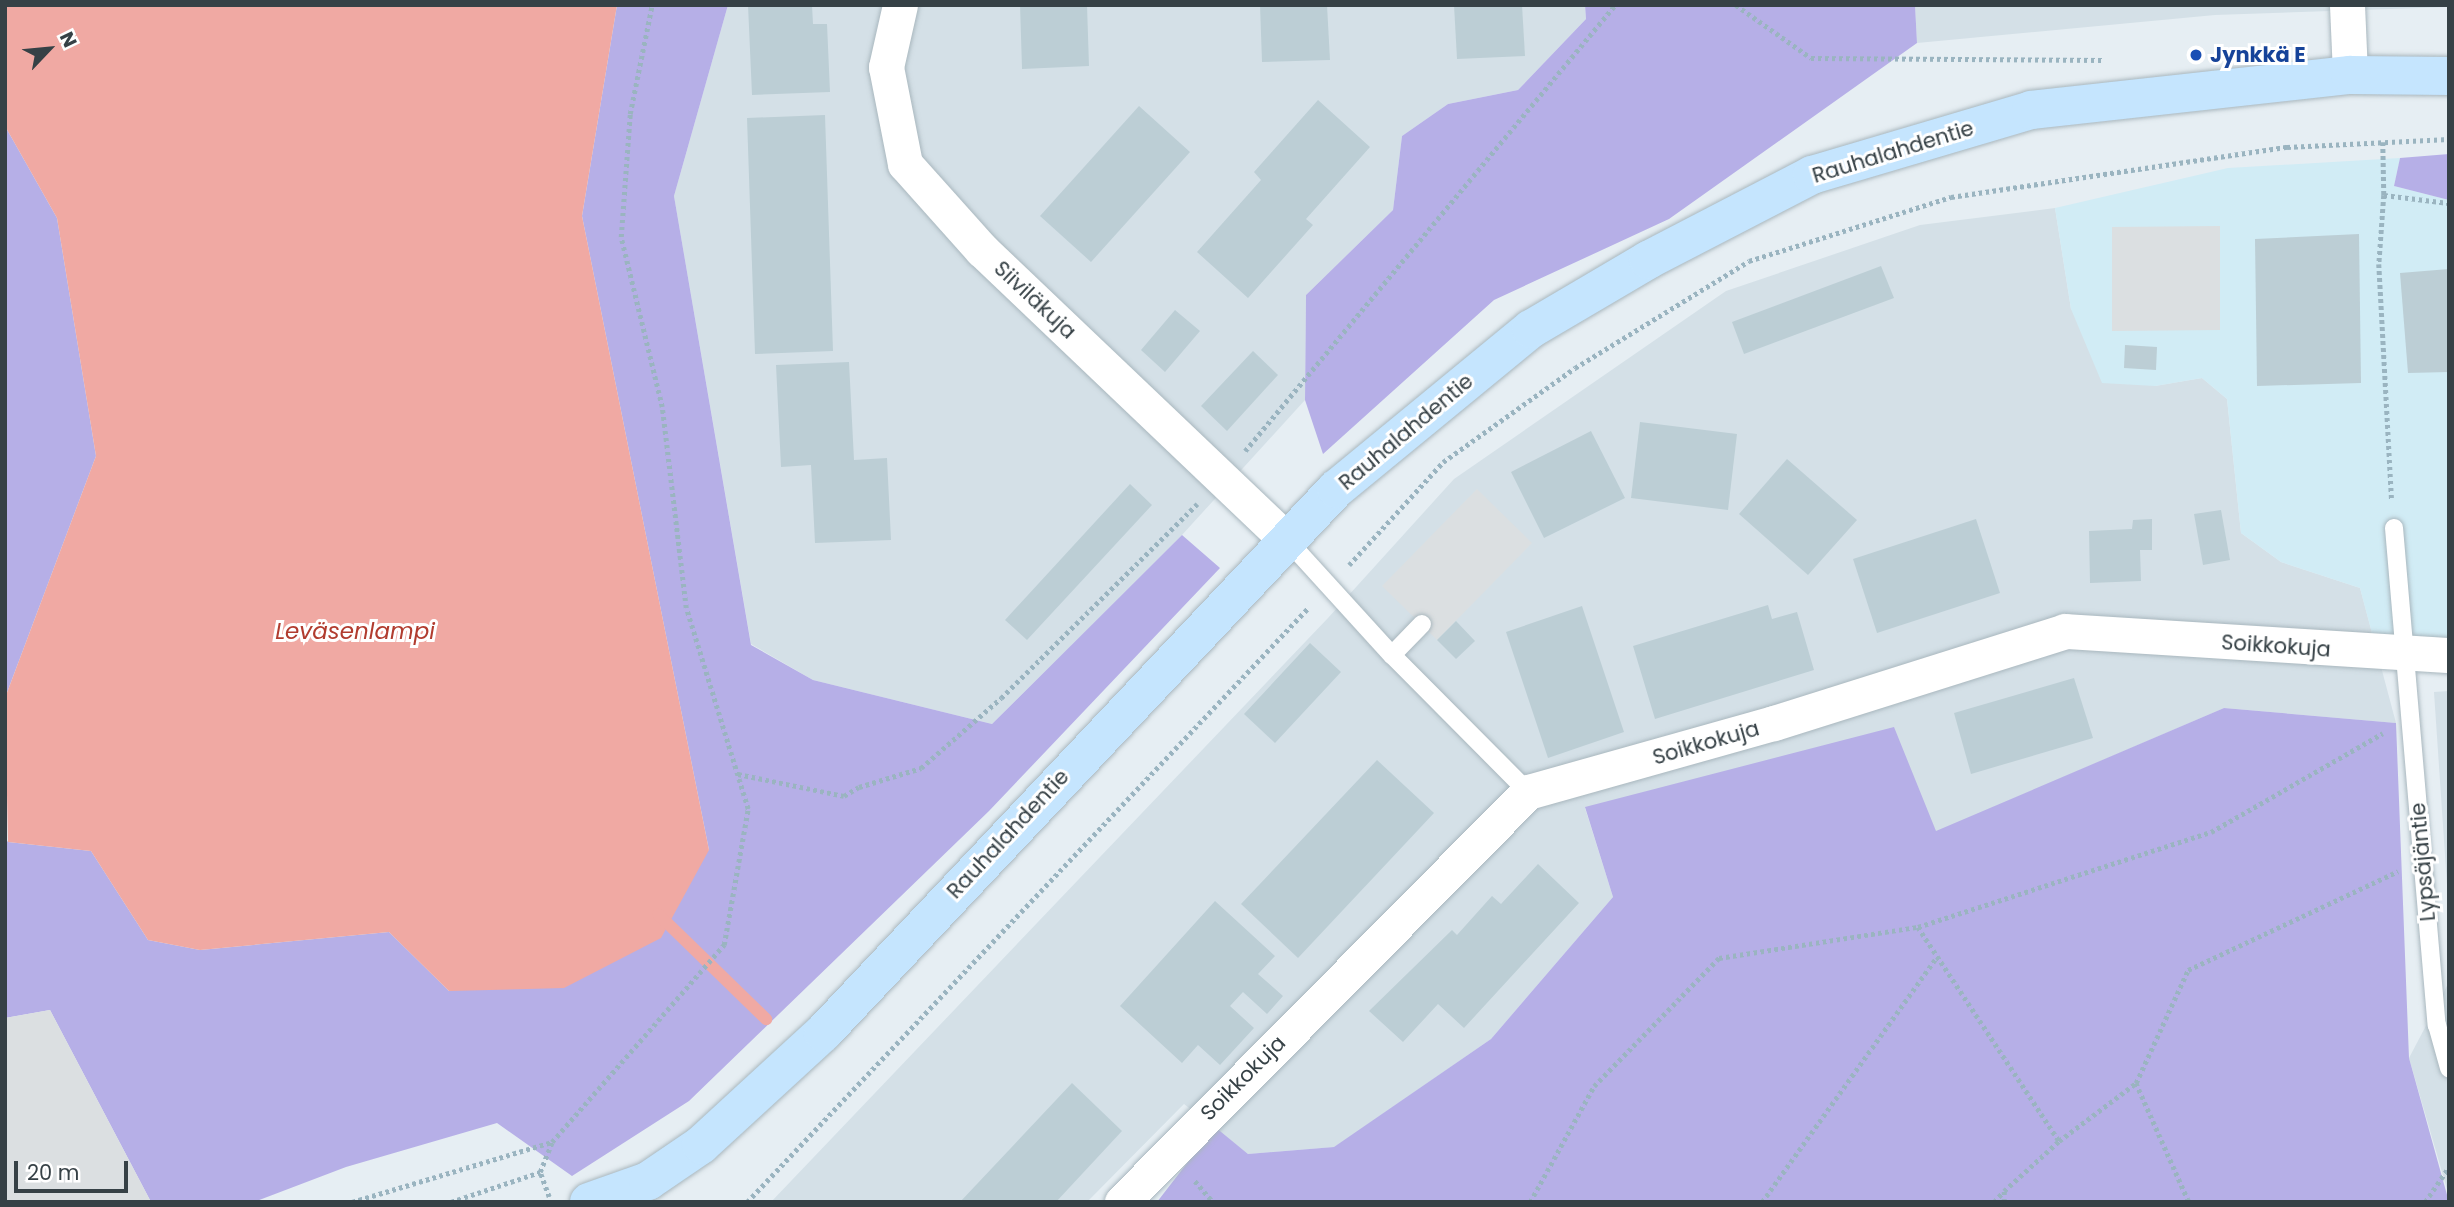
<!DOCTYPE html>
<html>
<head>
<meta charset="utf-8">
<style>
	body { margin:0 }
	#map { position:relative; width:2454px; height:1207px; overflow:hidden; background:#e6eef3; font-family:Poppins,sans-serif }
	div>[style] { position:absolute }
	.residential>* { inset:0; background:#d4e0e7 }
	.commercial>* { inset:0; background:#d1ecf5 }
	.green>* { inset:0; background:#b6afe7 }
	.parking>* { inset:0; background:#dbdfe1 }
	.water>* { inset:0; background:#f0a9a3 }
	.stream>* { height:12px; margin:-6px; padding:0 6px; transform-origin:6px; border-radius:6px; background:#f0a9a3 }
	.building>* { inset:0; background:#bcced5 }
	.path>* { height:4.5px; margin-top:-2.25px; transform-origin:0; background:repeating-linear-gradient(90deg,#9ab4c0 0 3.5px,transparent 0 7px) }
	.roads { filter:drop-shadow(0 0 2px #a9b7be) drop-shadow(0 0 2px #a9b7be) }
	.service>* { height:18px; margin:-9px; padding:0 9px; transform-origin:9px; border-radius:9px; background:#fff }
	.minor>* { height:35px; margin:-17.5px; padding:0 17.5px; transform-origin:17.5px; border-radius:17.5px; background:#fff }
	.secondary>* { height:38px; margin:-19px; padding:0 19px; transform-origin:19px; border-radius:19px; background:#c5e5fe }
	.dots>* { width:19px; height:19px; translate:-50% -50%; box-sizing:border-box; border:4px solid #fff; border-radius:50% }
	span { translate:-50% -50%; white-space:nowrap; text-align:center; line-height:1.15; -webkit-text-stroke:6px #fff; paint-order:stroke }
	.transit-label { font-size:21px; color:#164399; font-weight:700 }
	.left { translate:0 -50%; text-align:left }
	.street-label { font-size:21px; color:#364146 }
	.water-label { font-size:23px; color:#b13c2f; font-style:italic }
	.frame { position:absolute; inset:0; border:7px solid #364146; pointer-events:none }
	.north { position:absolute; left:14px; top:14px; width:70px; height:70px; -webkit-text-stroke:5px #fff; paint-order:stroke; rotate:64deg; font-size:19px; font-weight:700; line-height:28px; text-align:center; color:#364146 }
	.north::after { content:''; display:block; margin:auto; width:24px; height:32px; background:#364146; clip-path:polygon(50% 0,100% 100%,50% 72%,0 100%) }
	.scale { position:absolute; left:14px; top:1161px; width:114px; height:32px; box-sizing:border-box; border:4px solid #364146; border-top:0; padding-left:9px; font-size:21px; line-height:24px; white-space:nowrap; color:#364146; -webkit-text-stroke:5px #fff; paint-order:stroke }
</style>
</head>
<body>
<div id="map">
	<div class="residential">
		<div style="clip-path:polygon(728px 5px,1585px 5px,1586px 19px,1518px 90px,1448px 104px,1402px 136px,1393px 210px,1306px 295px,1305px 400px,1182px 535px,992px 724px,813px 680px,751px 644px,674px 196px)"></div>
		<div style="clip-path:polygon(1915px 5px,2449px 5px,2449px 7px,2215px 15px,1917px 43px)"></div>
		<div style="clip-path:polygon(2055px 208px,2071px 309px,2155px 386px,2202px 378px,2227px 399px,2241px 533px,2281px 562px,2360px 588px,2396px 723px,2224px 708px,1936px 832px,1585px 808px,1613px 897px,1491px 1039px,1335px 1147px,1248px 1154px,1184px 1104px,1087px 1202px,771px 1202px,1328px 618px,1454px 479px,1726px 291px,1920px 225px)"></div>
		<div style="clip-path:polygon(2449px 691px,2449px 914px,2434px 692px)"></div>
		<div style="clip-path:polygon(2449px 982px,2449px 1196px,2409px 1058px)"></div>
	</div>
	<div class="commercial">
		<div style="clip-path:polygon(2400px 158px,2394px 186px,2449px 200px,2449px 638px,2373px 637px,2360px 588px,2281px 562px,2241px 533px,2227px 399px,2202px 378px,2155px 386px,2102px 383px,2071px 309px,2055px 208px,2228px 168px)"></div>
	</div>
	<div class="green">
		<div style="clip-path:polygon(617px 5px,728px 5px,674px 196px,751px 645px,813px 680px,992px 724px,1182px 535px,1220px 568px,989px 811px,689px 1101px,572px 1176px,497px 1123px,346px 1167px,254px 1202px,151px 1202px,50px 1010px,5px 1018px,5px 838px,8px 842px,91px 851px,148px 940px,200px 950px,389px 932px,449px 991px,709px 850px,582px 216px)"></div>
		<div style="clip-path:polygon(1585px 5px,1915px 5px,1917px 43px,1669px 219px,1494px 300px,1323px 454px,1305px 400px,1306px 295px,1393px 210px,1402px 136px,1448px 104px,1518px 90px,1586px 19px)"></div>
		<div style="clip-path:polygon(5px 126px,57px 218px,96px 456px,5px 698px)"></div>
		<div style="clip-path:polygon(2449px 154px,2449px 200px,2394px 186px,2400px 158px)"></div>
		<div style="clip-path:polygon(2224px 708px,2396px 723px,2409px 1058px,2449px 1202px,1157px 1202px,1215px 1127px,1248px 1154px,1334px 1147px,1491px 1039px,1613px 897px,1585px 807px,1894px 727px,1936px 831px)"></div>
	</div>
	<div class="parking">
		<div style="clip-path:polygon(2220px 226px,2220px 330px,2112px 331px,2112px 227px)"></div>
		<div style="clip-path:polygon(1477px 489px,1532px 543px,1437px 640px,1382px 586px)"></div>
		<div style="clip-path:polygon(50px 1010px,151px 1202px,5px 1202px,5px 1018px)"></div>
	</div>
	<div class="water">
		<div style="clip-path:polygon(5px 5px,617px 5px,582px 216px,709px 850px,661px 938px,564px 988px,449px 991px,389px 932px,200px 950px,148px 940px,91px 851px,8px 842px,5px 698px,96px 456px,57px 218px,5px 126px)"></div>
	</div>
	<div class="stream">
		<div style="left:658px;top:914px;width:151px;rotate:44.2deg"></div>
	</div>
	<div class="building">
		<div style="clip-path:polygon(748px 5px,812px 5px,813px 24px,827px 24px,830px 92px,752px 95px)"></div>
		<div style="clip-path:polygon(1020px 5px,1087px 5px,1089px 66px,1022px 69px)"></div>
		<div style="clip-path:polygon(1260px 5px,1327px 5px,1330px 60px,1262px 62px)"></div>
		<div style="clip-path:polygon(1454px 5px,1522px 5px,1525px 56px,1457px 59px)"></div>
		<div style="clip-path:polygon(1318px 100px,1370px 147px,1306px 219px,1313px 225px,1248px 298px,1197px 252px,1261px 180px,1254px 172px)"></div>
		<div style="clip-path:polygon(1139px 106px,1190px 152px,1091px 262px,1040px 216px)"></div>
		<div style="clip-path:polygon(825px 115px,833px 351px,755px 354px,747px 118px)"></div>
		<div style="clip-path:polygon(2359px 234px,2361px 383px,2257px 386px,2255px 239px)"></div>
		<div style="clip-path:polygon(1881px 266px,1894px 298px,1744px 354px,1732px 322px)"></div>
		<div style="clip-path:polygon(2449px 269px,2449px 372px,2408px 373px,2400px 273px)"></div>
		<div style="clip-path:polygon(1175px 310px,1200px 331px,1165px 372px,1141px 350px)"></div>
		<div style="clip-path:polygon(2125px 345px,2157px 347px,2156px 370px,2124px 368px)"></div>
		<div style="clip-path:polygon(1253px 351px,1278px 375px,1227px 431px,1201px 406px)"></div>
		<div style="clip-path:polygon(849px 362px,854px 460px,887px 458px,891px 540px,815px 543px,811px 465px,781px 467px,776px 365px)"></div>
		<div style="clip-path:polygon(1640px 422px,1737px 434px,1728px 510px,1631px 498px)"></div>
		<div style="clip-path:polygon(1591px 431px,1625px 498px,1544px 538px,1511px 472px)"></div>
		<div style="clip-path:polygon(1787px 459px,1857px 520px,1808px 575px,1739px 514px)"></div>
		<div style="clip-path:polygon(1130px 484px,1152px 505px,1027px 640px,1005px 620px)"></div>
		<div style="clip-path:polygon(2221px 510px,2230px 560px,2203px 565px,2194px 514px)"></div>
		<div style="clip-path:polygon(1976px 519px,2000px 593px,1877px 633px,1853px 559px)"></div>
		<div style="clip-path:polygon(2152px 519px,2152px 550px,2140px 550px,2141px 581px,2090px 583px,2089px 531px,2132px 529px,2133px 520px)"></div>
		<div style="clip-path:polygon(1768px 605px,1772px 619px,1797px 612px,1814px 670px,1655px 719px,1633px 646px)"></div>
		<div style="clip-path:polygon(1582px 606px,1624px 732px,1548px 758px,1506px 632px)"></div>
		<div style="clip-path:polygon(1456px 621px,1475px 641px,1456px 659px,1437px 640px)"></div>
		<div style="clip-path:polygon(1310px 643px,1341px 672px,1275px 743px,1244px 714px)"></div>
		<div style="clip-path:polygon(2074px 678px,2093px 738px,1971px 774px,1954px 713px)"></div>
		<div style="clip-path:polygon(1377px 760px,1434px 813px,1298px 958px,1241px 904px)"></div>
		<div style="clip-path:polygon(1538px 864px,1579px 903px,1464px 1028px,1438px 1004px,1403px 1042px,1369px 1011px,1452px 930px,1457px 935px,1492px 896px,1501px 904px)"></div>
		<div style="clip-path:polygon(1215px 901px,1275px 956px,1258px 974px,1283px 996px,1267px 1014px,1243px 992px,1230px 1006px,1254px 1028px,1220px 1065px,1198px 1045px,1182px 1063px,1120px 1006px)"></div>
		<div style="clip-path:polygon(1072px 1083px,1122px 1131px,1056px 1202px,960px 1202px)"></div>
	</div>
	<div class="path">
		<div style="left:1736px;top:5px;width:92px;rotate:35.2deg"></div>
		<div style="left:1811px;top:58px;width:293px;rotate:0.4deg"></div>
		<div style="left:2383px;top:142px;width:53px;rotate:88.9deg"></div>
		<div style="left:2384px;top:195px;width:65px;rotate:7deg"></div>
		<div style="left:2384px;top:195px;width:69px;rotate:94.1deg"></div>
		<div style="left:2379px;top:264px;width:238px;rotate:86.9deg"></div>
		<div style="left:1245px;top:451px;width:579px;rotate:-50.32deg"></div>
		<div style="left:1349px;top:565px;width:139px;rotate:-47.6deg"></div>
		<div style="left:1443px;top:462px;width:162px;rotate:-35.5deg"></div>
		<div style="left:1575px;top:368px;width:204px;rotate:-31.6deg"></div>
		<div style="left:1749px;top:261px;width:212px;rotate:-17.6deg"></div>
		<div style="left:1951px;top:197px;width:340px;rotate:-8.5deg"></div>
		<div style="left:2287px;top:147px;width:162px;rotate:-2.8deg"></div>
		<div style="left:738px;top:774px;width:108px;rotate:11.7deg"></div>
		<div style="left:844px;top:796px;width:17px;rotate:-31deg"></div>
		<div style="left:859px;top:787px;width:65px;rotate:-17deg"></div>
		<div style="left:921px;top:768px;width:106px;rotate:-41.2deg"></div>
		<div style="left:1001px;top:698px;width:276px;rotate:-44.7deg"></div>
		<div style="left:1918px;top:927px;width:308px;rotate:-18deg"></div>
		<div style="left:2211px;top:832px;width:198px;rotate:-29.9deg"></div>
		<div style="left:2136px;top:1083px;width:124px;rotate:-65.3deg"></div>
		<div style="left:2188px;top:970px;width:232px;rotate:-25.2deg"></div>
		<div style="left:1195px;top:1181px;width:28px;rotate:49deg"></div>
		<div style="left:549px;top:1197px;width:27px;rotate:-110deg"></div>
		<div style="left:540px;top:1172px;width:32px;rotate:-68deg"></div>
		<div style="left:552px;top:1142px;width:262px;rotate:-48.9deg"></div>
		<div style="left:724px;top:945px;width:138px;rotate:-80deg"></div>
		<div style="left:748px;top:809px;width:210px;rotate:-107.1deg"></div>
		<div style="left:686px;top:608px;width:202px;rotate:-96.8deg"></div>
		<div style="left:662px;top:407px;width:175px;rotate:-103.6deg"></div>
		<div style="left:621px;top:237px;width:123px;rotate:-85.8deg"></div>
		<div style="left:630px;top:114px;width:111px;rotate:-78.6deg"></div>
		<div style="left:352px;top:1202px;width:209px;rotate:-16.7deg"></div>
		<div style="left:451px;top:1202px;width:94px;rotate:-18.6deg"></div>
		<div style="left:747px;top:1202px;width:818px;rotate:-46.63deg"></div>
		<div style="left:1530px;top:1202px;width:132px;rotate:-61.1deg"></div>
		<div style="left:1594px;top:1086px;width:179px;rotate:-45.7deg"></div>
		<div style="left:1719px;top:958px;width:201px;rotate:-8.9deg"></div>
		<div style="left:1918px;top:927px;width:256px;rotate:56.6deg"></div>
		<div style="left:1762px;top:1202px;width:301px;rotate:-54.5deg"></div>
		<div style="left:1994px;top:1202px;width:13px;rotate:-48deg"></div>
		<div style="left:2004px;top:1202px;width:11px;rotate:-90deg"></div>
		<div style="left:2004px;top:1191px;width:74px;rotate:-42.3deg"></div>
		<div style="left:2059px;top:1141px;width:96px;rotate:-37deg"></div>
		<div style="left:2136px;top:1083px;width:130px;rotate:66deg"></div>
		<div style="left:2425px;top:1202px;width:42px;rotate:-55.6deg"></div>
	</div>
	<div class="roads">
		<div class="service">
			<div style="left:2394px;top:528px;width:499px;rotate:85.1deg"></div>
			<div style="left:2437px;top:1025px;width:45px;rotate:74.4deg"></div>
			<div style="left:1289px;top:542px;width:153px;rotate:47.7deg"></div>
			<div style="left:1392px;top:655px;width:193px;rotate:45.2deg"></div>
			<div style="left:1392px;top:655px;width:43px;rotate:-45.9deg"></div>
		</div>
		<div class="minor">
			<div style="left:900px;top:5px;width:64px;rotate:102.7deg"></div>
			<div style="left:886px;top:67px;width:99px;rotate:78.9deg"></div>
			<div style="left:905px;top:164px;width:115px;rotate:48.2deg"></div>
			<div style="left:982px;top:250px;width:424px;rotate:43.6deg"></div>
			<div style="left:2347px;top:5px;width:70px;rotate:87.5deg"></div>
			<div style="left:1122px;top:1202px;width:577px;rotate:-45.28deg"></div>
			<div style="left:1528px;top:792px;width:255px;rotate:-15.7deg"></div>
			<div style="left:1774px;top:723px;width:305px;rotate:-17.5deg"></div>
			<div style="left:2065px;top:631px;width:385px;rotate:3.6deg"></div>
		</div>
		<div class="secondary">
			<div style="left:589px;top:1202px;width:63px;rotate:-19.6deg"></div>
			<div style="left:648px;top:1181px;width:64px;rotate:-34.2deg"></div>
			<div style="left:701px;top:1145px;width:166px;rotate:-42.6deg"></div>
			<div style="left:823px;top:1033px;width:748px;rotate:-46.68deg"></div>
			<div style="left:1336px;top:489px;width:252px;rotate:-39.4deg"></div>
			<div style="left:1531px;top:329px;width:136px;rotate:-30.5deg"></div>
			<div style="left:1648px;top:260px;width:185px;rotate:-27.4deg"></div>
			<div style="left:1812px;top:175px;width:228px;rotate:-16.5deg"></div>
			<div style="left:2031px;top:110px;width:321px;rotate:-6.3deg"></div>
			<div style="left:2350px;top:75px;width:99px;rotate:0.6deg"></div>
		</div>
	</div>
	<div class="dots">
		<div style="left:2196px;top:55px;background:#1a4fb4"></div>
	</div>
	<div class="transit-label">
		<span class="left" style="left:2210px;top:55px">Jynkkä E</span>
	</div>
	<div class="street-label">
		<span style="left:1893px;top:152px;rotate:-17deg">Rauhalahdentie</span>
		<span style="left:1035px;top:300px;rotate:43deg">Siiviläkuja</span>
		<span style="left:1406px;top:432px;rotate:-40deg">Rauhalahdentie</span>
		<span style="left:2276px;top:646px;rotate:4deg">Soikkokuja</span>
		<span style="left:1706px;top:743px;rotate:-16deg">Soikkokuja</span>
		<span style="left:1008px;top:834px;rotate:-47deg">Rauhalahdentie</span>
		<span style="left:2423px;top:862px;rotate:-95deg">Lypsäjäntie</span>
		<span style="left:1243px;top:1078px;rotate:-45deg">Soikkokuja</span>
	</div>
	<div class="water-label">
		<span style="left:355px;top:631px">Leväsenlampi</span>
	</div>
	<div class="frame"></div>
	<div class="north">N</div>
	<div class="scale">20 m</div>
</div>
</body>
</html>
